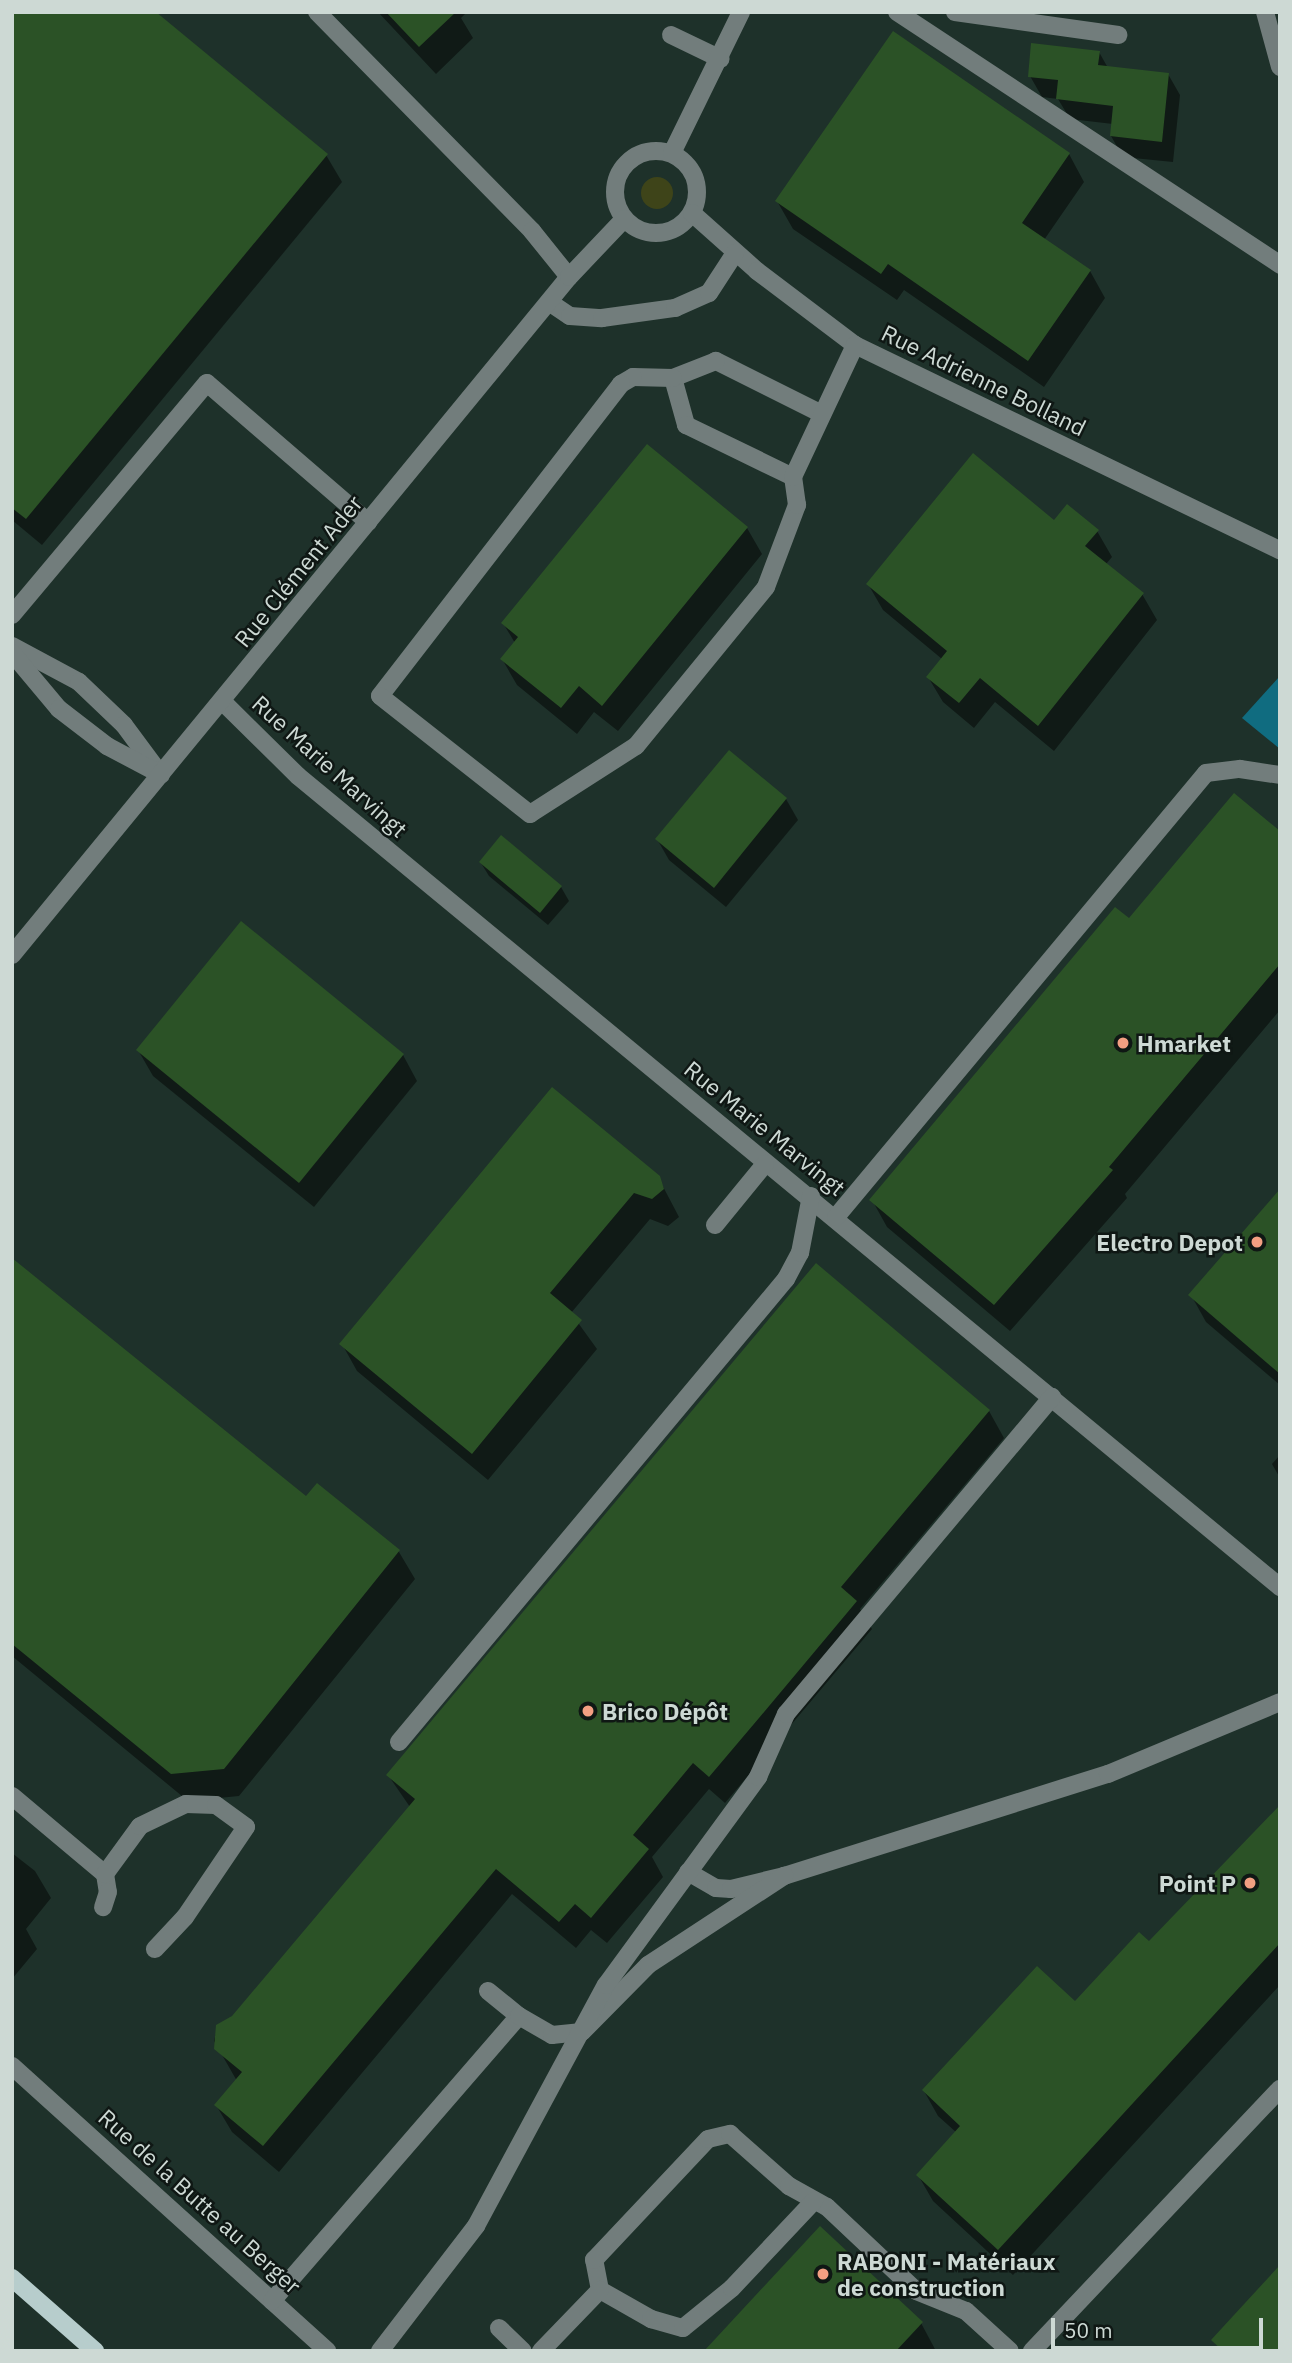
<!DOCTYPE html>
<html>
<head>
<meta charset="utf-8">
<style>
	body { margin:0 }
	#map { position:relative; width:1292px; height:2363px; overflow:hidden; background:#1e312a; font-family:"IBM Plex Sans",sans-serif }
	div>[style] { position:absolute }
	.green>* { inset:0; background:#3e4419 }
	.round { border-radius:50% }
	.water>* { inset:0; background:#106c80 }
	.shadow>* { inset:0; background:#0007 }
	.building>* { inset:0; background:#2b5226 }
	.minor>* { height:18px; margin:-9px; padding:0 9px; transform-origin:9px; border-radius:9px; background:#727d7c }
	.minor>.ring { margin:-9px; padding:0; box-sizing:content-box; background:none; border:18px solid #727d7c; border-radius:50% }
	.major>* { height:18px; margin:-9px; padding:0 9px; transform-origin:9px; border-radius:9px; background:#b7cdcc }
	.dots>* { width:19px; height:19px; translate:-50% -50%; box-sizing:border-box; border:4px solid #0f1714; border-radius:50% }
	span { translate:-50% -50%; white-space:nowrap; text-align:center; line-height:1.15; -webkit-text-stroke:5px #0f1714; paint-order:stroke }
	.street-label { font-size:23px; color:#cdd9d4 }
	.poi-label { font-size:23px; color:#cdd9d4; font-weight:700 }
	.left { translate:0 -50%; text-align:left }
	.right { translate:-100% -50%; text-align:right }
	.frame { position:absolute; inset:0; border:14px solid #cdd9d4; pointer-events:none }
	.scale { position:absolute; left:1051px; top:2318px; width:212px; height:32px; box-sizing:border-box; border:4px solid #cdd9d4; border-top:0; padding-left:9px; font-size:21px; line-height:24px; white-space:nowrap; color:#cdd9d4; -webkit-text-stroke:5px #0f1714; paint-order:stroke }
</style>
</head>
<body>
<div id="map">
	<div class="green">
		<div class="round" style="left:641px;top:177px;width:32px;height:32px"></div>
	</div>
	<div class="water">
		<div style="clip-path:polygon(1280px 676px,1280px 749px,1242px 718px)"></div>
	</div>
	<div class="shadow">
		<div style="clip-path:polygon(12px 12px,326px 155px,342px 182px,42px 545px,12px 520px)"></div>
		<div style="clip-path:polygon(378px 12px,467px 12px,461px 18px,473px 38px,436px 74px)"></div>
		<div style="clip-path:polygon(1099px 52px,1108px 68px,1168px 74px,1180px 95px,1173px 162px,1123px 157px,1111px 136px,1113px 124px,1070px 119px,1058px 99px,1042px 97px,1030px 76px)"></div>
		<div style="clip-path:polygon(1069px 154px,1084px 182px,1044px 240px,1090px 271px,1105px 298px,1044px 387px,904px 290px,897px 300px,793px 229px,777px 201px)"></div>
		<div style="clip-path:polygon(1055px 522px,1097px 531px,1112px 557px,1106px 564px,1142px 594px,1157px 620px,1054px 751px,995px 702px,974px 728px,943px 702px,928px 677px,942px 659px,883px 610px,868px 584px)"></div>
		<div style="clip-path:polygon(747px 528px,762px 554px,618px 731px,594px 712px,577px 734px,517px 685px,502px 659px,515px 643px,503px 623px)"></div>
		<div style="clip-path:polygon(729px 752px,786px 799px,798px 820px,726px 907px,669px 860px,657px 839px)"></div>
		<div style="clip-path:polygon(1280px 833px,1280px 1010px,1125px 1194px,1127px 1198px,1010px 1331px,887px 1227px,872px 1200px,1129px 920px)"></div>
		<div style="clip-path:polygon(481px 863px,561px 887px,569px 901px,548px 925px,489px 876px)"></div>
		<div style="clip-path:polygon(138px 1050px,403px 1055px,417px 1081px,314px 1207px,153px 1076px)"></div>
		<div style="clip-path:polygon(658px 1177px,679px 1217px,668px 1226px,650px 1219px,571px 1313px,597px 1349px,488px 1480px,357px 1371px,342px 1344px)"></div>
		<div style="clip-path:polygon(1280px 1192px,1280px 1385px,1206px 1322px,1191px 1295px)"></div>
		<div style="clip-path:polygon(12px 1261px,306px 1499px,317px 1486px,399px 1552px,415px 1579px,239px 1796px,188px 1801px,12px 1656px)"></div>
		<div style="clip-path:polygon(989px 1411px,1004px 1438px,860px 1609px,872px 1629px,725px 1803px,709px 1789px,652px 1857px,663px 1877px,607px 1943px,591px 1930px,576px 1948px,512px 1894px,279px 2172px,232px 2132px,216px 2105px,237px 2081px,214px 2041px,218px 2026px,233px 2018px,410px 1807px,388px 1775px)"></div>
		<div style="clip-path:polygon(1280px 1455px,1280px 1478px,1272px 1464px)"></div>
		<div style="clip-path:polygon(1280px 1809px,1280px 1985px,1013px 2275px,933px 2201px,918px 2175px,957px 2133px,938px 2116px,924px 2091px,1075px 2004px,1149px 1943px)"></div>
		<div style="clip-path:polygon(12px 1853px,35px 1871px,51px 1898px,26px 1929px,37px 1949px,12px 1979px)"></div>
		<div style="clip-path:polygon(921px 2323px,936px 2351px,706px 2351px)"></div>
	</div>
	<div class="building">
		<div style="clip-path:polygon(12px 12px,156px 12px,328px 154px,26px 519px,12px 508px)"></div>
		<div style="clip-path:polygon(386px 12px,456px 12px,419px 47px)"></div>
		<div style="clip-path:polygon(893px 31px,1070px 153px,1022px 223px,1091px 270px,1028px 361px,888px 264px,881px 274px,775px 201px)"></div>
		<div style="clip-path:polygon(1031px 43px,1100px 51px,1098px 65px,1169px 73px,1162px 142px,1110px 136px,1113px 106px,1056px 99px,1058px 80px,1028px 77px)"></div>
		<div style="clip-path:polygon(647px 444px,748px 527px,602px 706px,579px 686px,561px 708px,500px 659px,518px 637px,501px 623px)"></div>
		<div style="clip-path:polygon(973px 453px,1054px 520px,1067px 504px,1099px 530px,1085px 546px,1144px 593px,1038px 726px,980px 678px,959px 703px,926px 677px,947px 651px,866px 584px)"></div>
		<div style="clip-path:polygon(729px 750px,787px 798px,714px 888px,655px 839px)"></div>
		<div style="clip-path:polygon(1234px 793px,1280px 831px,1280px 964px,1109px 1167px,1113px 1170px,994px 1305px,869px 1200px,1115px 907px,1129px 918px)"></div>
		<div style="clip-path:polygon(501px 835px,562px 886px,540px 913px,479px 862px)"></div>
		<div style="clip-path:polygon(241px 921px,404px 1054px,299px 1183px,136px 1050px)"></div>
		<div style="clip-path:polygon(552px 1087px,660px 1176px,664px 1189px,652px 1199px,634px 1193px,550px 1293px,582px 1320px,472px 1454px,339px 1344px)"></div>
		<div style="clip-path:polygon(1280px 1189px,1280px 1374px,1188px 1295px)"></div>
		<div style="clip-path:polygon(12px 1258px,306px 1496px,317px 1483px,400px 1550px,224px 1769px,171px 1774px,12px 1644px)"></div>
		<div style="clip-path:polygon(816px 1263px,990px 1410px,841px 1587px,857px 1601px,759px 1718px,709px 1777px,693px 1763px,633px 1835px,649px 1849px,591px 1918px,575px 1904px,559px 1922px,496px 1869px,263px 2146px,214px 2105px,242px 2072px,214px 2049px,216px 2025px,232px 2016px,415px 1799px,386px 1775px)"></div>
		<div style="clip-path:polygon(1280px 1805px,1280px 1943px,998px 2250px,916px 2175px,960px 2126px,922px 2090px,1037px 1966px,1075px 2001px,1139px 1932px,1149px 1941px)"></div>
		<div style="clip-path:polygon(820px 2226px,923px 2322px,896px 2351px,704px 2351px)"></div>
		<div style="clip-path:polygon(1280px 2265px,1280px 2351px,1223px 2351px,1211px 2340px)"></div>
	</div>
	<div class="minor">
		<div style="left:317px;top:12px;width:307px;rotate:45.5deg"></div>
		<div style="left:532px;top:231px;width:59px;rotate:51.2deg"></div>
		<div style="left:897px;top:12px;width:459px;rotate:33.4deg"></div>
		<div style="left:955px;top:12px;width:165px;rotate:8deg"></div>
		<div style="left:1265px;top:12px;width:57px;rotate:74.7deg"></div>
		<div style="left:671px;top:35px;width:55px;rotate:25.6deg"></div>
		<div class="ring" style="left:615px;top:151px;width:64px;height:64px"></div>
		<div style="left:672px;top:153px;width:157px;rotate:-63.9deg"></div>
		<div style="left:692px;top:213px;width:87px;rotate:41.7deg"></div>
		<div style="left:757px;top:271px;width:123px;rotate:37.1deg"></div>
		<div style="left:855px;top:345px;width:472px;rotate:25.8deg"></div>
		<div style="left:549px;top:302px;width:25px;rotate:34deg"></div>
		<div style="left:570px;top:316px;width:32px;rotate:4deg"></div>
		<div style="left:602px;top:318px;width:74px;rotate:-7.8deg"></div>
		<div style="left:675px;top:308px;width:37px;rotate:-24deg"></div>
		<div style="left:709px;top:293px;width:48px;rotate:-57deg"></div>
		<div style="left:673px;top:378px;width:49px;rotate:74.5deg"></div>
		<div style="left:686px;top:425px;width:119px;rotate:25.9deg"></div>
		<div style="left:822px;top:414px;width:119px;rotate:-153.4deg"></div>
		<div style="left:716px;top:361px;width:46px;rotate:158.4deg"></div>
		<div style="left:673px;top:378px;width:40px;rotate:-178.6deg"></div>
		<div style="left:633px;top:377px;width:14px;rotate:150deg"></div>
		<div style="left:621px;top:384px;width:394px;rotate:127.7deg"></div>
		<div style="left:380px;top:696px;width:191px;rotate:38.2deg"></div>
		<div style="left:530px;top:814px;width:126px;rotate:-32.7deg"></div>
		<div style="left:636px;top:746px;width:205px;rotate:-50.7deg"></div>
		<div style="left:766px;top:587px;width:88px;rotate:-69.3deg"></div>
		<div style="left:797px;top:505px;width:28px;rotate:-98deg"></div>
		<div style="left:793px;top:477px;width:146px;rotate:-64.8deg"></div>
		<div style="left:12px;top:615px;width:303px;rotate:-50deg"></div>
		<div style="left:207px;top:383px;width:213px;rotate:40.8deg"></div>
		<div style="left:12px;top:646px;width:76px;rotate:28.2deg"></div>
		<div style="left:79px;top:682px;width:62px;rotate:43.7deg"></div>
		<div style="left:124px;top:725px;width:62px;rotate:53.5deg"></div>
		<div style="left:12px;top:653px;width:73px;rotate:50deg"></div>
		<div style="left:59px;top:709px;width:61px;rotate:37.6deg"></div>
		<div style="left:107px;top:746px;width:53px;rotate:28deg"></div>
		<div style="left:223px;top:702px;width:105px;rotate:44.6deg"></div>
		<div style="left:298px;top:776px;width:1274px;rotate:39.55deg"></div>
		<div style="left:12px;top:955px;width:877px;rotate:-50.6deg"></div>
		<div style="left:569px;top:277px;width:80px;rotate:-46.5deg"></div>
		<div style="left:836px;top:1217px;width:578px;rotate:-50.19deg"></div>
		<div style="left:1206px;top:773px;width:34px;rotate:-7deg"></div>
		<div style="left:1240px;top:769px;width:40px;rotate:8.5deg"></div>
		<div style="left:715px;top:1225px;width:79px;rotate:-50.7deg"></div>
		<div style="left:399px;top:1742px;width:603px;rotate:-50.11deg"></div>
		<div style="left:786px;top:1279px;width:30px;rotate:-62deg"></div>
		<div style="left:800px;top:1253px;width:58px;rotate:-79.1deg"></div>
		<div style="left:12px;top:1796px;width:121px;rotate:40deg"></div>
		<div style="left:105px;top:1874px;width:18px;rotate:81deg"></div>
		<div style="left:108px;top:1892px;width:16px;rotate:108deg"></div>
		<div style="left:688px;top:1872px;width:32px;rotate:30deg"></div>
		<div style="left:716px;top:1888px;width:15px;rotate:4deg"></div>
		<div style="left:731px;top:1889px;width:55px;rotate:-13.8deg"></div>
		<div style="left:784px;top:1876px;width:340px;rotate:-17.5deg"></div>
		<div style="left:1108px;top:1774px;width:186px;rotate:-22.7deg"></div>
		<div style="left:105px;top:1874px;width:59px;rotate:-53.9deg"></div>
		<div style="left:140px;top:1826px;width:51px;rotate:-25.6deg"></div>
		<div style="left:186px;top:1804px;width:30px;rotate:2deg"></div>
		<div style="left:216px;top:1805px;width:37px;rotate:36deg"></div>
		<div style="left:246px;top:1827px;width:109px;rotate:124.1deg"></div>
		<div style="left:185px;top:1917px;width:44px;rotate:133.2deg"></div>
		<div style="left:488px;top:1991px;width:40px;rotate:39deg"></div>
		<div style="left:12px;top:2066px;width:425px;rotate:42.1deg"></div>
		<div style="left:600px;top:2290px;width:31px;rotate:-101deg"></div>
		<div style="left:594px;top:2260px;width:166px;rotate:-46.7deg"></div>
		<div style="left:708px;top:2139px;width:23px;rotate:-13deg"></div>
		<div style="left:730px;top:2134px;width:79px;rotate:41.4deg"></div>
		<div style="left:789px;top:2186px;width:43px;rotate:28.9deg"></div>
		<div style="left:827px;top:2207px;width:122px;rotate:43.3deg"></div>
		<div style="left:916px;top:2291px;width:54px;rotate:21.8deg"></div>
		<div style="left:966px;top:2311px;width:59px;rotate:42.3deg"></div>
		<div style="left:600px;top:2290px;width:59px;rotate:29.6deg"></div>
		<div style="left:651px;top:2319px;width:33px;rotate:16deg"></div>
		<div style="left:683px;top:2328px;width:63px;rotate:-39.2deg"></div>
		<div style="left:732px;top:2288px;width:120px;rotate:-46.7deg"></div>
		<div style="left:272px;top:2301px;width:377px;rotate:-49.1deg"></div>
		<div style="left:519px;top:2016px;width:38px;rotate:30deg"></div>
		<div style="left:552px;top:2035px;width:30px;rotate:-6deg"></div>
		<div style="left:582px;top:2032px;width:94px;rotate:-45.4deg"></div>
		<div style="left:648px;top:1965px;width:163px;rotate:-33.2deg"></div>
		<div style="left:499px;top:2328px;width:33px;rotate:44deg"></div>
		<div style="left:380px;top:2351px;width:158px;rotate:-52.5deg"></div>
		<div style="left:476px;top:2226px;width:274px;rotate:-61.7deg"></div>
		<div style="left:606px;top:1985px;width:258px;rotate:-53.8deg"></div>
		<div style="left:758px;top:1777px;width:69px;rotate:-66deg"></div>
		<div style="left:786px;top:1714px;width:414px;rotate:-50deg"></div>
		<div style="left:541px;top:2351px;width:85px;rotate:-46deg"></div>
		<div style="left:1032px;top:2351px;width:361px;rotate:-46.6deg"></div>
	</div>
	<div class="major">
		<div style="left:12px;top:2278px;width:111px;rotate:41.3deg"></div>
	</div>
	<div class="dots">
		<div style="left:1123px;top:1043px;background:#f39f82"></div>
		<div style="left:1257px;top:1242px;background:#f39f82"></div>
		<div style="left:588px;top:1711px;background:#f39f82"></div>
		<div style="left:1250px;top:1883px;background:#f39f82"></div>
		<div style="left:823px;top:2274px;background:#f39f82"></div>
	</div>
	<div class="street-label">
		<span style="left:984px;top:380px;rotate:26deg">Rue Adrienne Bolland</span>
		<span style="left:298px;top:571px;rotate:-51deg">Rue Clément Ader</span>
		<span style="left:330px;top:766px;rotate:42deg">Rue Marie Marvingt</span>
		<span style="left:765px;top:1128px;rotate:39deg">Rue Marie Marvingt</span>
		<span style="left:200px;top:2201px;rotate:42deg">Rue de la Butte au Berger</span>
	</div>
	<div class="poi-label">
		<span class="left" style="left:1137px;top:1043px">Hmarket</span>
		<span class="right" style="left:1243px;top:1242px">Electro Depot</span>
		<span class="left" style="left:602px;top:1711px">Brico Dépôt</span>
		<span class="right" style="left:1236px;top:1883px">Point P</span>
		<span class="left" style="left:837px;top:2274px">RABONI - Matériaux<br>de construction</span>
	</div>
	<div class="frame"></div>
	<div class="scale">50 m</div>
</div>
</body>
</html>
